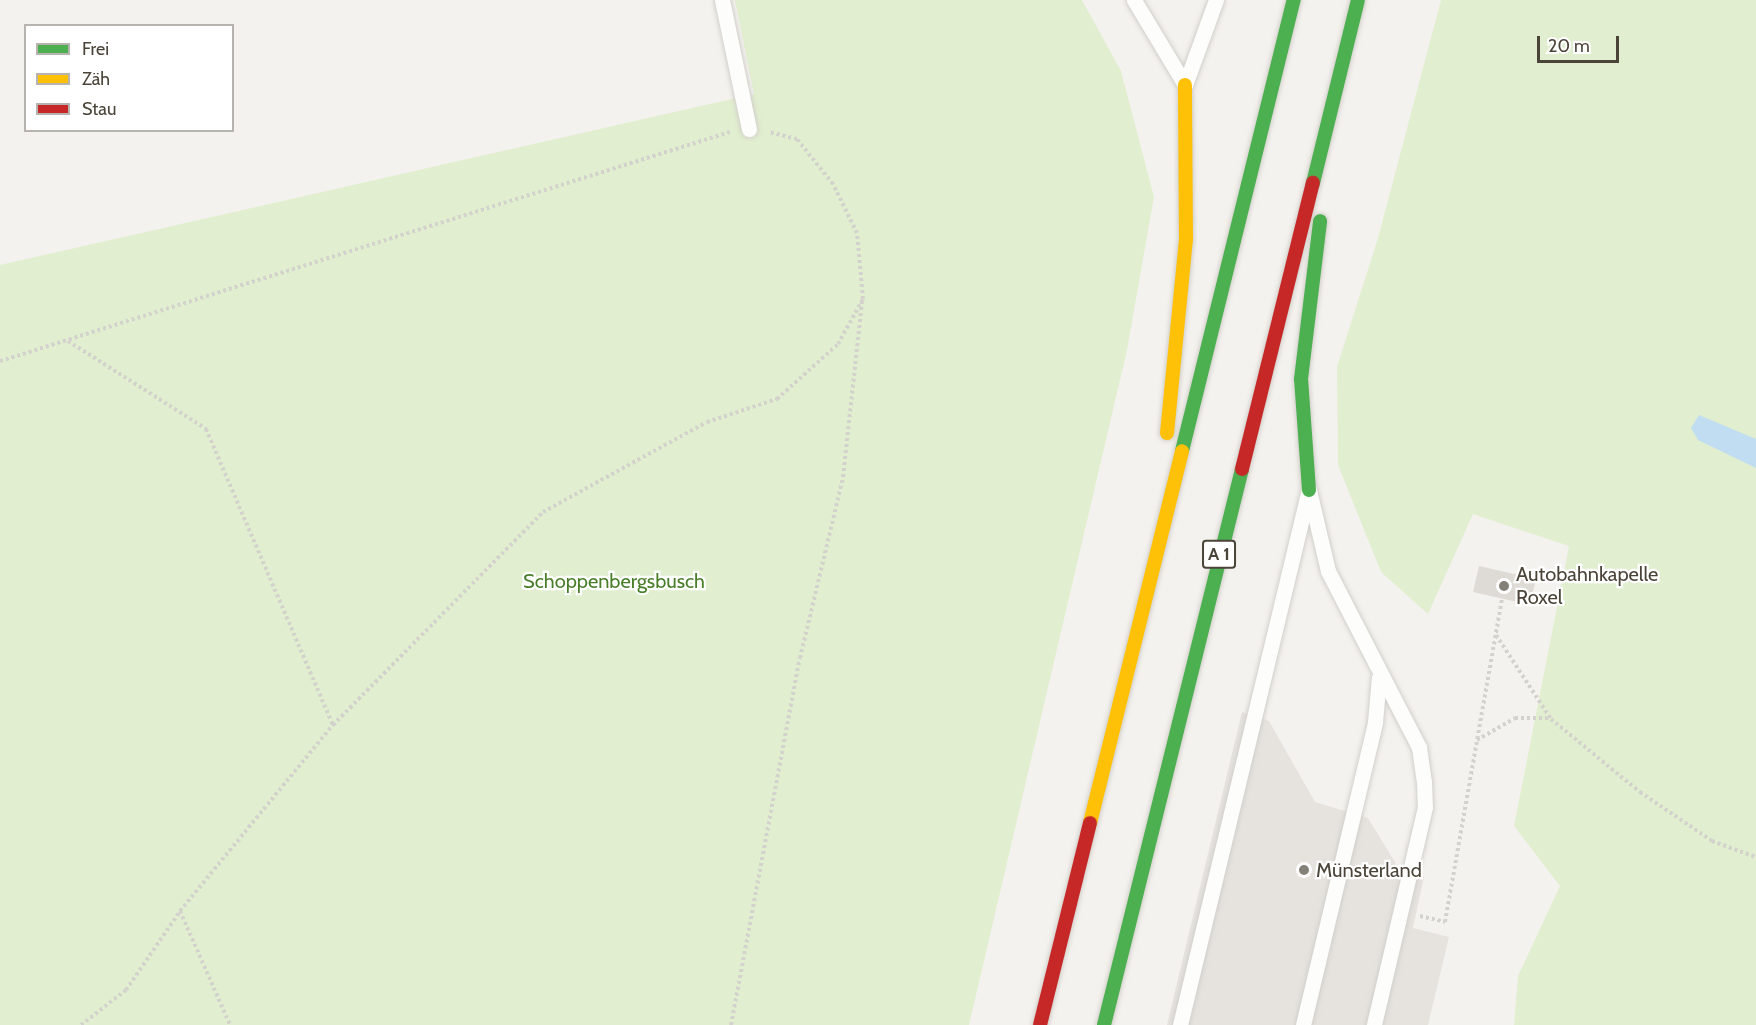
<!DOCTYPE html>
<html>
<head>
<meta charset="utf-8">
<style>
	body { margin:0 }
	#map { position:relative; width:1756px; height:1025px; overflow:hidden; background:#f4f2ee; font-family:Cabin,sans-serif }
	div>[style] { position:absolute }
	.green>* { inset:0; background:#e1eecf }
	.parking>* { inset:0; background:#e6e3df }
	.water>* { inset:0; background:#c0ddf1 }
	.building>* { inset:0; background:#dedbd6 }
	.path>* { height:4px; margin-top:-2px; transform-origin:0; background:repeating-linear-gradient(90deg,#d3d2cc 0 3px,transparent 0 6px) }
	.roads { filter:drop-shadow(0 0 2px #d2d0cb) drop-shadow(0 0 2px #d2d0cb) }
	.lane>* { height:15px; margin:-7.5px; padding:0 7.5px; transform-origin:7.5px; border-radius:7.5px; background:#fdfdfc }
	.fast>* { height:14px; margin:-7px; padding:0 7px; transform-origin:7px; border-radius:7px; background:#4caf50 }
	.slow>* { height:14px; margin:-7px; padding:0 7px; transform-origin:7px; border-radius:7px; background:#ffc107 }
	.jam>* { height:14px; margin:-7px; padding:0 7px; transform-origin:7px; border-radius:7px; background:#c62828 }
	.dots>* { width:16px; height:16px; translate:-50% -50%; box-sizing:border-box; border:3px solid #fff; border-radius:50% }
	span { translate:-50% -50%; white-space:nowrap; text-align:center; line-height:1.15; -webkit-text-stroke:4.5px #fff; paint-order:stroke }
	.shield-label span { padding:2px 4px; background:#fff; border:2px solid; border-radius:4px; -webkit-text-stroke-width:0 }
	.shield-label { font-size:18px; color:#4b4439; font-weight:700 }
	.poi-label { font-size:20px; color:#4b4439 }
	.left { translate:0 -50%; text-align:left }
	.park-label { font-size:20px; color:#4a7f2a }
	.legend { position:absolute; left:24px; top:24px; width:210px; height:108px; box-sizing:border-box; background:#fff; border:2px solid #b7b4b0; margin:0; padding:8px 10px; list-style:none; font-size:18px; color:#4b4439 }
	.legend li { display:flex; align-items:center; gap:12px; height:30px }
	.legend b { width:30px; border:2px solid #b7b4b0 }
	.scale { position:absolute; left:1537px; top:36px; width:82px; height:27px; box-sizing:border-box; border:3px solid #4b4439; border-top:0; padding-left:8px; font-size:18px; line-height:21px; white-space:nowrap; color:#4b4439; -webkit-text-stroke:4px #fff; paint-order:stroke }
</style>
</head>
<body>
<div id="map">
	<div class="green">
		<div style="clip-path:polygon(735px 0,1082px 0,1121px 71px,1154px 197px,1127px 350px,969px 1025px,0 1025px,0 265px,754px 94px)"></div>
		<div style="clip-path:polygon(1441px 0,1756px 0,1756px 1025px,1514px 1025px,1518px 976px,1560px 886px,1514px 826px,1569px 546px,1473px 514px,1428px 614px,1381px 572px,1338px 465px,1337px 367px,1378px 238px)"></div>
	</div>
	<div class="parking">
		<div style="clip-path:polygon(1242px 712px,1269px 721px,1315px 802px,1368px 818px,1398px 867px,1424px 876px,1413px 928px,1449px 937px,1428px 1025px,1167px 1025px)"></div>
	</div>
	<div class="water">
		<div style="clip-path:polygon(1699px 415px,1756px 439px,1756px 468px,1698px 440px,1691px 428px)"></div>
	</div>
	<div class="building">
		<div style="clip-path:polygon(1479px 566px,1536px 579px,1530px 605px,1473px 592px)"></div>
	</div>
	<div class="path">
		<div style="left:68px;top:341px;width:164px;rotate:32.5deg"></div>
		<div style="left:206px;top:429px;width:322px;rotate:66.8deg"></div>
		<div style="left:0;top:361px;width:765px;rotate:-17.42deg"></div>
		<div style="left:1496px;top:635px;width:100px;rotate:56.8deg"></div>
		<div style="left:1551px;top:719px;width:115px;rotate:39.4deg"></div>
		<div style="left:1640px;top:792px;width:87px;rotate:34.2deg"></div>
		<div style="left:1712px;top:841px;width:47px;rotate:20deg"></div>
		<div style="left:1477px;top:740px;width:44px;rotate:-30.1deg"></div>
		<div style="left:1515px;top:718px;width:35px"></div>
		<div style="left:180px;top:911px;width:124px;rotate:66.3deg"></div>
		<div style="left:1420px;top:916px;width:26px;rotate:13deg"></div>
		<div style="left:1445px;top:922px;width:328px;rotate:-80deg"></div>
		<div style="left:81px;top:1025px;width:57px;rotate:-37.9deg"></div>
		<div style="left:126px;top:990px;width:96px;rotate:-55.6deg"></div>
		<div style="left:180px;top:911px;width:241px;rotate:-50.6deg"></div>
		<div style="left:333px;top:725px;width:299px;rotate:-45.4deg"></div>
		<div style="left:543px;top:512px;width:187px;rotate:-28.8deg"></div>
		<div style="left:707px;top:422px;width:74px;rotate:-18.2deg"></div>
		<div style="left:777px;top:399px;width:82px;rotate:-42deg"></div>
		<div style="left:838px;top:344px;width:51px;rotate:-60.9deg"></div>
		<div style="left:863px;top:299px;width:66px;rotate:-95.2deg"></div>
		<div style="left:857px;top:233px;width:55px;rotate:-116.1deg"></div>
		<div style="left:833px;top:184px;width:58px;rotate:-128.7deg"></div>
		<div style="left:797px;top:139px;width:29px;rotate:-166deg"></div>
		<div style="left:731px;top:1025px;width:373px;rotate:-79.4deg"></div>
		<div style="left:800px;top:658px;width:186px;rotate:-76.6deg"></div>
		<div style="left:843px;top:477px;width:176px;rotate:-83.8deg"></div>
	</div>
	<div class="roads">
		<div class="lane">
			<div style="left:722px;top:0;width:132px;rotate:78.2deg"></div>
			<div style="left:1134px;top:0;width:99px;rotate:59deg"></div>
			<div style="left:1185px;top:85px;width:90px;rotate:-70deg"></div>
			<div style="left:1309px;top:490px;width:83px;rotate:76.8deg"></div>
			<div style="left:1328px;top:571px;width:198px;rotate:62.7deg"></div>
			<div style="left:1419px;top:747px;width:34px;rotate:82deg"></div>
			<div style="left:1424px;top:781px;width:26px;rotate:88deg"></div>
			<div style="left:1425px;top:807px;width:224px;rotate:103.2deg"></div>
			<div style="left:1180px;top:1025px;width:547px;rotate:-76.47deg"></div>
			<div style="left:1303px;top:1025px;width:311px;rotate:-76.6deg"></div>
			<div style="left:1375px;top:722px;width:45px;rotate:-84.9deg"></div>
		</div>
		<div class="fast">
			<div style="left:1313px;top:183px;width:188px;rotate:-76.2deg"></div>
			<div style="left:1182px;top:451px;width:465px;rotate:-76.1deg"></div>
			<div style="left:1309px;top:490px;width:111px;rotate:-94.1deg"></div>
			<div style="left:1301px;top:379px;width:159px;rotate:-83.1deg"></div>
			<div style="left:1104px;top:1025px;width:573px;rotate:-76.06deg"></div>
		</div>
		<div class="slow">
			<div style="left:1167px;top:433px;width:196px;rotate:-84.4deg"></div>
			<div style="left:1186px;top:238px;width:153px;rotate:-90.4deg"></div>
			<div style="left:1090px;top:823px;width:383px;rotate:-76.1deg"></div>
		</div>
		<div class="jam">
			<div style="left:1242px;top:469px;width:295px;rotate:-76.1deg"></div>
			<div style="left:1040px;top:1025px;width:208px;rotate:-76.1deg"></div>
		</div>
	</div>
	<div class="dots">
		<div style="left:1504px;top:586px;background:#868178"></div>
		<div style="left:1304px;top:870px;background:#868178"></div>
	</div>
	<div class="shield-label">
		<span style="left:1219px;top:554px">A 1</span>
	</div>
	<div class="poi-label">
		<span class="left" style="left:1516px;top:586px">Autobahnkapelle<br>Roxel</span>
		<span class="left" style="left:1316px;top:870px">Münsterland</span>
	</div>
	<div class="park-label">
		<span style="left:614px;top:581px">Schoppenbergsbusch</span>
	</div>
	<ul class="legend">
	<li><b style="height:8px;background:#4caf50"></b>Frei</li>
	<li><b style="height:8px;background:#ffc107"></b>Zäh</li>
	<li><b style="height:8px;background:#c62828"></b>Stau</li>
	</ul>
	<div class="scale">20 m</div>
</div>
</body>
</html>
